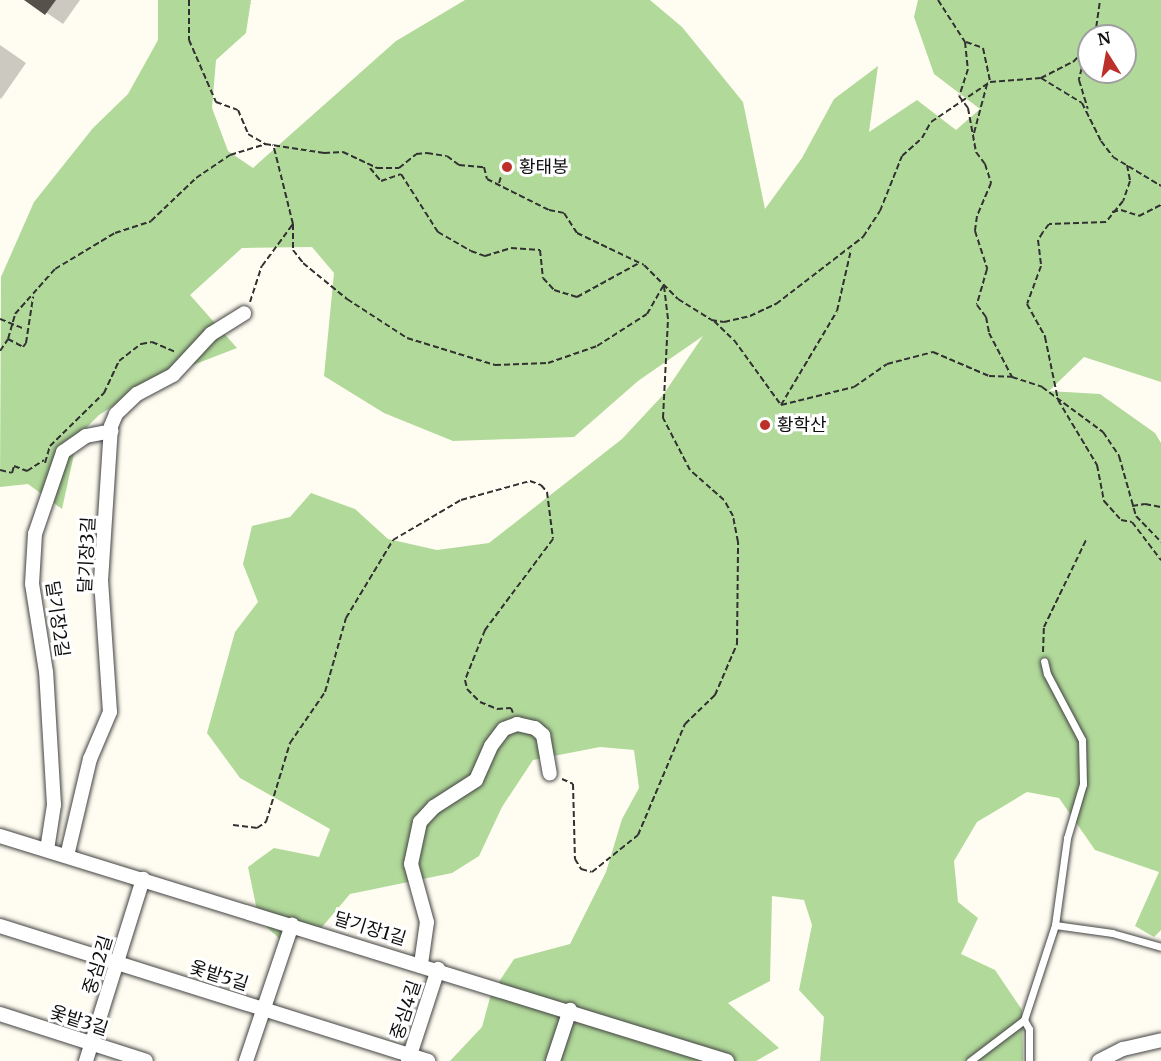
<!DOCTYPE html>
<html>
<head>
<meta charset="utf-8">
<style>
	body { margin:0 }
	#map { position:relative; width:1161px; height:1061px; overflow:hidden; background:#fffdf1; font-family:Merriweather,"Noto Sans KR",serif }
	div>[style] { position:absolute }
	.forest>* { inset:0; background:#b1d99a }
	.shadow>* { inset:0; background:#0003 }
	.building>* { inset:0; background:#57514b }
	.path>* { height:2px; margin-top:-1px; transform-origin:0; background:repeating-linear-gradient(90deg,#313131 0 6px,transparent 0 9px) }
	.roads { filter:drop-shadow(0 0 2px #424242) drop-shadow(0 0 2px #424242) }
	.lane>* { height:7px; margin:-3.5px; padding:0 3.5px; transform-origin:3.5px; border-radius:3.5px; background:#fff }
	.street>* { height:14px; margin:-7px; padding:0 7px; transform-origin:7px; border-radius:7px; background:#fff }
	.dots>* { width:16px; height:16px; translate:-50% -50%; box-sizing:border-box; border:3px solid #fff; border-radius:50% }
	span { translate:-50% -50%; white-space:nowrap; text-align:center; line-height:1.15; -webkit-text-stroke:6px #fff; paint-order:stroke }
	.poi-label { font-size:18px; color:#0f0f0f }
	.left { translate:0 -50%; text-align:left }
	.street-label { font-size:18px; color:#0f0f0f }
	.north { position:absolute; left:1077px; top:24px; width:60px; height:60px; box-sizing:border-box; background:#fff; border:2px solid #9f9f9f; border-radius:50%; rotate:349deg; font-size:16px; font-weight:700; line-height:24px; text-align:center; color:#0f0f0f }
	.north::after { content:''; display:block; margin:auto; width:21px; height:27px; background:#bd3029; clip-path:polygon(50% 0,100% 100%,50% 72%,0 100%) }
</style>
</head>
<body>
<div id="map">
	<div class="forest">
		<div style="clip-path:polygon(evenodd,158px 0,251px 0,246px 33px,216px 60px,212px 108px,228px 151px,253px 168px,396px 41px,465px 0,650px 0,682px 27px,743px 102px,765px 209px,802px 158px,834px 99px,878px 66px,869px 132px,917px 100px,956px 130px,980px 109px,934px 74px,914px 17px,918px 0,1161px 0,1161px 382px,1084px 357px,1049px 391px,1100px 394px,1155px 433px,1161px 443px,1161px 930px,1154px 937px,1135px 926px,1159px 872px,1095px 850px,1059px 798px,1027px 792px,977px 822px,954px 861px,958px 902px,978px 918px,961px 954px,995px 970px,1022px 1010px,1023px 1061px,820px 1061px,824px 1017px,799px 990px,812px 925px,804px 900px,772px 896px,770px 981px,728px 1003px,779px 1048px,756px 1061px,450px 1061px,482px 1027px,491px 994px,514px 959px,570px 944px,606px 872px,622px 819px,639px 788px,634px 750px,600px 747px,533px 760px,502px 807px,479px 856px,452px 873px,350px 894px,317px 933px,281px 940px,259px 920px,248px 867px,274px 848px,319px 857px,330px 829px,240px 778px,207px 733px,235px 632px,258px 602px,243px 564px,252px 526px,290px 517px,311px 493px,355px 509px,388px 539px,437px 550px,489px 543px,622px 439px,663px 395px,703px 336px,638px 381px,574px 437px,453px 441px,384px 413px,324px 376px,334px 273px,312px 247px,242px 248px,190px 295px,237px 348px,154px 380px,99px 415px,78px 436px,62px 509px,28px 484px,0 487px,1px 277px,34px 202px,93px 128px,128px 94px,158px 40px,158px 0,1089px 36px,1125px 36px,1125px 72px,1089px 72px,1089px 36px)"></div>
	</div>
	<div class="shadow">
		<div style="clip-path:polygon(28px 0,80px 0,63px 24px)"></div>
		<div style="clip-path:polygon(0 45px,26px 63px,1px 99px,0 98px)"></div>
	</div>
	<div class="building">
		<div style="clip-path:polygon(24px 0,56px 0,45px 15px)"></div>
	</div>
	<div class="path">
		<div style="left:189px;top:0;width:40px;rotate:90deg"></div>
		<div style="left:189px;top:40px;width:68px;rotate:66.5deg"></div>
		<div style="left:216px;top:102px;width:23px;rotate:20deg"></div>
		<div style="left:238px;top:110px;width:26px;rotate:67deg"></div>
		<div style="left:248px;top:134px;width:20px;rotate:30deg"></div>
		<div style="left:938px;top:0;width:50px;rotate:57.3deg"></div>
		<div style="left:965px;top:42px;width:27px;rotate:84deg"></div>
		<div style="left:968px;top:69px;width:28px;rotate:108deg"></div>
		<div style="left:959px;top:96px;width:15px;rotate:53deg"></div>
		<div style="left:968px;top:108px;width:45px;rotate:79.7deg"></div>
		<div style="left:976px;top:152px;width:15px;rotate:53deg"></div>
		<div style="left:985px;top:164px;width:20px;rotate:72deg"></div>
		<div style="left:991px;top:183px;width:36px;rotate:113deg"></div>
		<div style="left:977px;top:216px;width:15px;rotate:98deg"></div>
		<div style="left:975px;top:231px;width:40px;rotate:72deg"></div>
		<div style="left:987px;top:269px;width:37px;rotate:106deg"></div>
		<div style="left:977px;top:305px;width:15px;rotate:53deg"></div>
		<div style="left:986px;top:317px;width:16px;rotate:79deg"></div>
		<div style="left:989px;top:333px;width:50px;rotate:62.4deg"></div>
		<div style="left:1012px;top:377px;width:32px;rotate:18deg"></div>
		<div style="left:1042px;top:387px;width:76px;rotate:36.4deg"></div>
		<div style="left:1103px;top:432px;width:29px;rotate:56deg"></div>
		<div style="left:1119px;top:456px;width:62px;rotate:74.2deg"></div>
		<div style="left:1136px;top:516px;width:36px;rotate:46deg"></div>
		<div style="left:1095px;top:36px;width:36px;rotate:-82deg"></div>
		<div style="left:966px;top:42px;width:18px;rotate:19deg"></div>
		<div style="left:983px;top:48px;width:35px;rotate:78deg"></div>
		<div style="left:1086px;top:51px;width:30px;rotate:104deg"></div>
		<div style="left:1079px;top:80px;width:30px;rotate:73deg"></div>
		<div style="left:1041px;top:78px;width:48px;rotate:31.4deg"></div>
		<div style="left:1082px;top:103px;width:42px;rotate:63.4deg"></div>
		<div style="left:1101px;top:141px;width:20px;rotate:53deg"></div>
		<div style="left:1113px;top:157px;width:56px;rotate:31.1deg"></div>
		<div style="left:974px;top:133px;width:51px;rotate:-75.1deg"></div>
		<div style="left:1127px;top:165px;width:16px;rotate:79deg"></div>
		<div style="left:1130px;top:181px;width:21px;rotate:109deg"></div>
		<div style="left:1123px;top:201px;width:27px;rotate:129deg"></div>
		<div style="left:1106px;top:222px;width:57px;rotate:178deg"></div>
		<div style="left:1049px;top:224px;width:10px;rotate:127deg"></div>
		<div style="left:1043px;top:232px;width:9px;rotate:122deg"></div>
		<div style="left:1038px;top:240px;width:26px;rotate:83deg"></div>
		<div style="left:1041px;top:266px;width:40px;rotate:110.2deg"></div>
		<div style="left:1027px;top:304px;width:38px;rotate:61deg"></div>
		<div style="left:1045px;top:337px;width:64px;rotate:78.3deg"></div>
		<div style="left:1058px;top:400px;width:76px;rotate:59deg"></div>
		<div style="left:1097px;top:465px;width:37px;rotate:79deg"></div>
		<div style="left:1104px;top:501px;width:25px;rotate:48deg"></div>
		<div style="left:1121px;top:520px;width:11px;rotate:10deg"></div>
		<div style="left:1132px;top:522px;width:48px;rotate:52.7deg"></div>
		<div style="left:370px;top:168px;width:17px;rotate:50deg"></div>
		<div style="left:381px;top:181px;width:21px;rotate:-19deg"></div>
		<div style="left:401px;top:174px;width:69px;rotate:57.5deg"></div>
		<div style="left:438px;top:232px;width:38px;rotate:30deg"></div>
		<div style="left:471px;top:251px;width:15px;rotate:20deg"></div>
		<div style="left:485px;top:256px;width:27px;rotate:-17deg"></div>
		<div style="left:511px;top:248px;width:29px;rotate:4deg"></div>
		<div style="left:540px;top:250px;width:28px;rotate:84deg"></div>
		<div style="left:543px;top:278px;width:16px;rotate:47deg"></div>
		<div style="left:554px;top:290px;width:24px;rotate:17deg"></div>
		<div style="left:577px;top:297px;width:71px;rotate:-28.7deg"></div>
		<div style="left:499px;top:183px;width:6px;rotate:-72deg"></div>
		<div style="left:1112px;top:212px;width:9px;rotate:-13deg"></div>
		<div style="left:1121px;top:210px;width:19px;rotate:18deg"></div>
		<div style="left:1139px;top:216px;width:25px;rotate:-27deg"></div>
		<div style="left:293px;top:224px;width:26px;rotate:90deg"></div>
		<div style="left:293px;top:250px;width:16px;rotate:52deg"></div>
		<div style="left:303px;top:263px;width:57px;rotate:39.3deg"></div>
		<div style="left:347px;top:299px;width:72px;rotate:33deg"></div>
		<div style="left:407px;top:338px;width:92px;rotate:17.1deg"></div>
		<div style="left:495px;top:365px;width:53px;rotate:-2.2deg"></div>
		<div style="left:548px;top:363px;width:52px;rotate:-19.1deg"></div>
		<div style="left:597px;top:346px;width:59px;rotate:-32.6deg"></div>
		<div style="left:647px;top:314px;width:34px;rotate:-60deg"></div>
		<div style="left:250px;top:302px;width:38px;rotate:-72deg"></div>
		<div style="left:262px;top:266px;width:52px;rotate:-53.6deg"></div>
		<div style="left:293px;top:224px;width:82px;rotate:-104deg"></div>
		<div style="left:0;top:319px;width:27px;rotate:22deg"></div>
		<div style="left:714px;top:321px;width:28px;rotate:44deg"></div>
		<div style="left:734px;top:340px;width:80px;rotate:54.1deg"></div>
		<div style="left:8px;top:339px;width:17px;rotate:28deg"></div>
		<div style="left:23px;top:347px;width:5px;rotate:-53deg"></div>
		<div style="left:26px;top:343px;width:47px;rotate:-81.3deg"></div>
		<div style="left:0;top:351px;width:14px;rotate:-56deg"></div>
		<div style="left:8px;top:339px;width:26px;rotate:-74deg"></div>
		<div style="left:15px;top:314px;width:60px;rotate:-48.4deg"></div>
		<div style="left:55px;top:269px;width:70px;rotate:-31deg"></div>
		<div style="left:115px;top:233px;width:38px;rotate:-18deg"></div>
		<div style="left:151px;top:221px;width:62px;rotate:-43.7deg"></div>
		<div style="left:196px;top:178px;width:41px;rotate:-34.1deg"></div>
		<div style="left:230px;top:155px;width:37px;rotate:-17deg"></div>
		<div style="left:265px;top:144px;width:60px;rotate:8.7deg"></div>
		<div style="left:324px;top:153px;width:19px;rotate:-3deg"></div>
		<div style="left:343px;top:152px;width:38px;rotate:25deg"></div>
		<div style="left:377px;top:168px;width:22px"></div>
		<div style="left:399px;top:168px;width:22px;rotate:-39deg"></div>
		<div style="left:416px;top:154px;width:11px;rotate:-5deg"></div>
		<div style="left:427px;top:153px;width:20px;rotate:9deg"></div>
		<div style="left:447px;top:156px;width:15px;rotate:37deg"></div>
		<div style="left:459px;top:165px;width:25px;rotate:5deg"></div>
		<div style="left:484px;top:167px;width:12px;rotate:76deg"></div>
		<div style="left:487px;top:179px;width:69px;rotate:26.6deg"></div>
		<div style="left:549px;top:210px;width:15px;rotate:11deg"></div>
		<div style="left:564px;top:213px;width:24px;rotate:57deg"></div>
		<div style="left:577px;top:233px;width:74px;rotate:25.5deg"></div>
		<div style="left:644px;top:265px;width:48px;rotate:45deg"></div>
		<div style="left:678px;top:299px;width:39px;rotate:32deg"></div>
		<div style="left:711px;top:320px;width:13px;rotate:9deg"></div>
		<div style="left:724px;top:322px;width:27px;rotate:-13deg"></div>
		<div style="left:750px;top:316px;width:29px;rotate:-25deg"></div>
		<div style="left:776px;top:304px;width:110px;rotate:-37.6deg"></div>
		<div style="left:863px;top:237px;width:31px;rotate:-57deg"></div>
		<div style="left:880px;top:211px;width:59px;rotate:-68.2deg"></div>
		<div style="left:902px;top:156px;width:27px;rotate:-42deg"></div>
		<div style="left:922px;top:138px;width:18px;rotate:-61deg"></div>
		<div style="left:931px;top:122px;width:71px;rotate:-34.1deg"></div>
		<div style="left:990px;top:82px;width:51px;rotate:-4.5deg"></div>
		<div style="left:1041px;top:78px;width:36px;rotate:-27deg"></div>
		<div style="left:1073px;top:62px;width:23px;rotate:-45deg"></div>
		<div style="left:781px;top:405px;width:75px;rotate:-13.9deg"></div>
		<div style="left:854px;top:387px;width:40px;rotate:-34.9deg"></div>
		<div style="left:887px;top:364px;width:48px;rotate:-14.6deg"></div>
		<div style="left:933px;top:352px;width:61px;rotate:23.2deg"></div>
		<div style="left:989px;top:376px;width:23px;rotate:2deg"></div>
		<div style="left:781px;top:405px;width:109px;rotate:-59.2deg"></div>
		<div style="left:837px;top:311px;width:63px;rotate:-77.1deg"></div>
		<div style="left:45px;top:463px;width:18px;rotate:-74deg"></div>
		<div style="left:50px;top:446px;width:76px;rotate:-44.5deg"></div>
		<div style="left:104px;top:393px;width:35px;rotate:-65deg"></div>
		<div style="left:119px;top:361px;width:28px;rotate:-38deg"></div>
		<div style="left:141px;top:344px;width:11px;rotate:-10deg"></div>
		<div style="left:152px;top:342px;width:26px;rotate:23deg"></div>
		<div style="left:0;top:470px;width:12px;rotate:14deg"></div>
		<div style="left:12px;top:473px;width:7px;rotate:-74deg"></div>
		<div style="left:14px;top:466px;width:14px;rotate:21deg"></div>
		<div style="left:27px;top:471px;width:20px;rotate:-33deg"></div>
		<div style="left:1132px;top:506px;width:13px;rotate:-9deg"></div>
		<div style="left:1145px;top:504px;width:16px;rotate:11deg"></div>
		<div style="left:1043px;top:652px;width:25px;rotate:-88deg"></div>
		<div style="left:1044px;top:627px;width:97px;rotate:-64.2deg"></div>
		<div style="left:562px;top:779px;width:12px;rotate:24deg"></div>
		<div style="left:573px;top:784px;width:75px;rotate:88.5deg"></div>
		<div style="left:575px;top:859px;width:12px;rotate:59deg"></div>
		<div style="left:581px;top:869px;width:11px;rotate:15deg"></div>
		<div style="left:592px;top:872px;width:59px;rotate:-38.8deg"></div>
		<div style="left:638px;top:835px;width:121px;rotate:-67.1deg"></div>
		<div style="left:685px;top:724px;width:42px;rotate:-44deg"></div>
		<div style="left:715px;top:695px;width:56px;rotate:-66.7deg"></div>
		<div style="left:737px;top:644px;width:102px;rotate:-89.4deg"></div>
		<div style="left:738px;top:542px;width:26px;rotate:-101deg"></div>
		<div style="left:733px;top:516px;width:18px;rotate:-119deg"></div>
		<div style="left:724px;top:500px;width:45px;rotate:-138.6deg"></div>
		<div style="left:690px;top:470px;width:59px;rotate:-117.4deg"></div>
		<div style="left:663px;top:418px;width:99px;rotate:-87.1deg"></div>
		<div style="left:668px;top:319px;width:34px;rotate:-97deg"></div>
		<div style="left:233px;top:825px;width:24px;rotate:7deg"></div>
		<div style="left:257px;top:828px;width:11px;rotate:-34deg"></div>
		<div style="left:266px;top:822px;width:83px;rotate:-73.1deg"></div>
		<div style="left:290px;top:743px;width:62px;rotate:-55.5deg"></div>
		<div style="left:325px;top:692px;width:77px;rotate:-74.2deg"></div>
		<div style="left:346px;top:618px;width:91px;rotate:-58.9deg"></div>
		<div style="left:393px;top:540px;width:79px;rotate:-30.5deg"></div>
		<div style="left:461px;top:500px;width:72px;rotate:-15.4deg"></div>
		<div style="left:530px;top:481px;width:12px;rotate:20deg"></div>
		<div style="left:541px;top:485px;width:9px;rotate:49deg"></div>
		<div style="left:547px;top:492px;width:47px;rotate:82.7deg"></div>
		<div style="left:553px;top:539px;width:114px;rotate:126.8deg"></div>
		<div style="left:485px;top:630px;width:54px;rotate:111.8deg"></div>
		<div style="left:465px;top:680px;width:9px;rotate:77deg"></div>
		<div style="left:467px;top:689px;width:18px;rotate:45deg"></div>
		<div style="left:480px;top:702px;width:18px;rotate:22deg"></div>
		<div style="left:497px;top:709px;width:14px;rotate:-4deg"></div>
		<div style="left:511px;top:708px;width:5px;rotate:68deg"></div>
	</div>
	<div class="roads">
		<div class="lane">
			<div style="left:1055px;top:925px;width:58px;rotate:8deg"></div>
			<div style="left:1112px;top:933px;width:51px;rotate:15.9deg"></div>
			<div style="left:970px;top:1061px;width:68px;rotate:-37.2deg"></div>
			<div style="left:1029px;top:1061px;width:32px;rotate:-90deg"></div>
			<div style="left:1029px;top:1029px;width:10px;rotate:-119deg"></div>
			<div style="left:1024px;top:1020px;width:100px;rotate:-71.9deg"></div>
			<div style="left:1055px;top:925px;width:88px;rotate:-82.1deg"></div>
			<div style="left:1067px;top:838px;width:56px;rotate:-73.5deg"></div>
			<div style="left:1083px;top:784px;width:44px;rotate:-91.3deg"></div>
			<div style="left:1082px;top:740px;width:75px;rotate:-117.9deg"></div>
			<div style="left:1047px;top:674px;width:13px;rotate:-103deg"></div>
		</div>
		<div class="street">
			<div style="left:0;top:836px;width:761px;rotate:17.2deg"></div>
			<div style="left:47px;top:850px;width:46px;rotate:-81.2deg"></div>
			<div style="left:54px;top:805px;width:133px;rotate:-93.4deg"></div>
			<div style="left:46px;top:672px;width:89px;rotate:-99deg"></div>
			<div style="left:32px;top:584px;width:50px;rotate:-86.6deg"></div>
			<div style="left:35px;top:534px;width:87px;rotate:-71.1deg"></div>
			<div style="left:63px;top:452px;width:28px;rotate:-35deg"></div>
			<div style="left:86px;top:436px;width:26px;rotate:-11deg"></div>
			<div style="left:67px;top:856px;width:100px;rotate:-76.7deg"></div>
			<div style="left:90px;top:759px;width:51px;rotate:-66.9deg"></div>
			<div style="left:110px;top:712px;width:131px;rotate:-93.9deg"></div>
			<div style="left:101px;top:581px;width:155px;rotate:-86.3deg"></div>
			<div style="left:111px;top:426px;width:13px;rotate:-67deg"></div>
			<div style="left:116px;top:414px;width:29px;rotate:-44deg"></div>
			<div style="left:137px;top:394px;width:41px;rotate:-27.8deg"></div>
			<div style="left:173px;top:375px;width:56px;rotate:-47.2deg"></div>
			<div style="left:211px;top:334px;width:39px;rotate:-32deg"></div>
			<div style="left:0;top:926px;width:449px;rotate:17.5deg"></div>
			<div style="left:421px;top:964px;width:42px;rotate:-81.9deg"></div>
			<div style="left:427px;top:922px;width:60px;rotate:-105.4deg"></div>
			<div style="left:411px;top:864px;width:43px;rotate:-77.9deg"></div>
			<div style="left:420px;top:822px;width:21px;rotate:-47deg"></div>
			<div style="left:434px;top:807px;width:50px;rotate:-32.7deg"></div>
			<div style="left:476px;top:780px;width:37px;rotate:-66deg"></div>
			<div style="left:491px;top:746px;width:21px;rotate:-53deg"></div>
			<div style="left:504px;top:729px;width:14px;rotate:-21deg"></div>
			<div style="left:517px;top:724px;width:18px;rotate:13deg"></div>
			<div style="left:535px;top:728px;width:11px;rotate:41deg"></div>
			<div style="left:543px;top:735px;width:39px;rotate:80deg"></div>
			<div style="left:0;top:1014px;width:153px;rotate:17.8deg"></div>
			<div style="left:86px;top:1061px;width:191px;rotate:-72.6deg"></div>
			<div style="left:246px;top:1061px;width:144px;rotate:-71.3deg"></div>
			<div style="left:408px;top:1061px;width:97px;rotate:-71.9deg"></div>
			<div style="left:553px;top:1061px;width:54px;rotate:-71.6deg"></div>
			<div style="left:1099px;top:1061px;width:27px;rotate:-27deg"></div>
			<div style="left:1123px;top:1049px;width:39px;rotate:-13deg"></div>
		</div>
	</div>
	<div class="dots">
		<div style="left:507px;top:167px;background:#bd3029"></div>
		<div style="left:765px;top:425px;background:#bd3029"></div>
	</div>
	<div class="poi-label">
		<span class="left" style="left:519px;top:167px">황태봉</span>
		<span class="left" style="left:777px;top:425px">황학산</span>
	</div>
	<div class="street-label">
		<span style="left:87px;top:555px;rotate:-87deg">달기장3길</span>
		<span style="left:57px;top:619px;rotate:82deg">달기장2길</span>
		<span style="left:370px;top:929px;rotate:17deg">달기장1길</span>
		<span style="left:98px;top:965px;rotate:-73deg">중심2길</span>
		<span style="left:219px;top:976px;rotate:18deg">옻밭5길</span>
		<span style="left:406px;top:1010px;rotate:-72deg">중심4길</span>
		<span style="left:79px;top:1021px;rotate:18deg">옻밭3길</span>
	</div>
	<div class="north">N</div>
</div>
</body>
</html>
